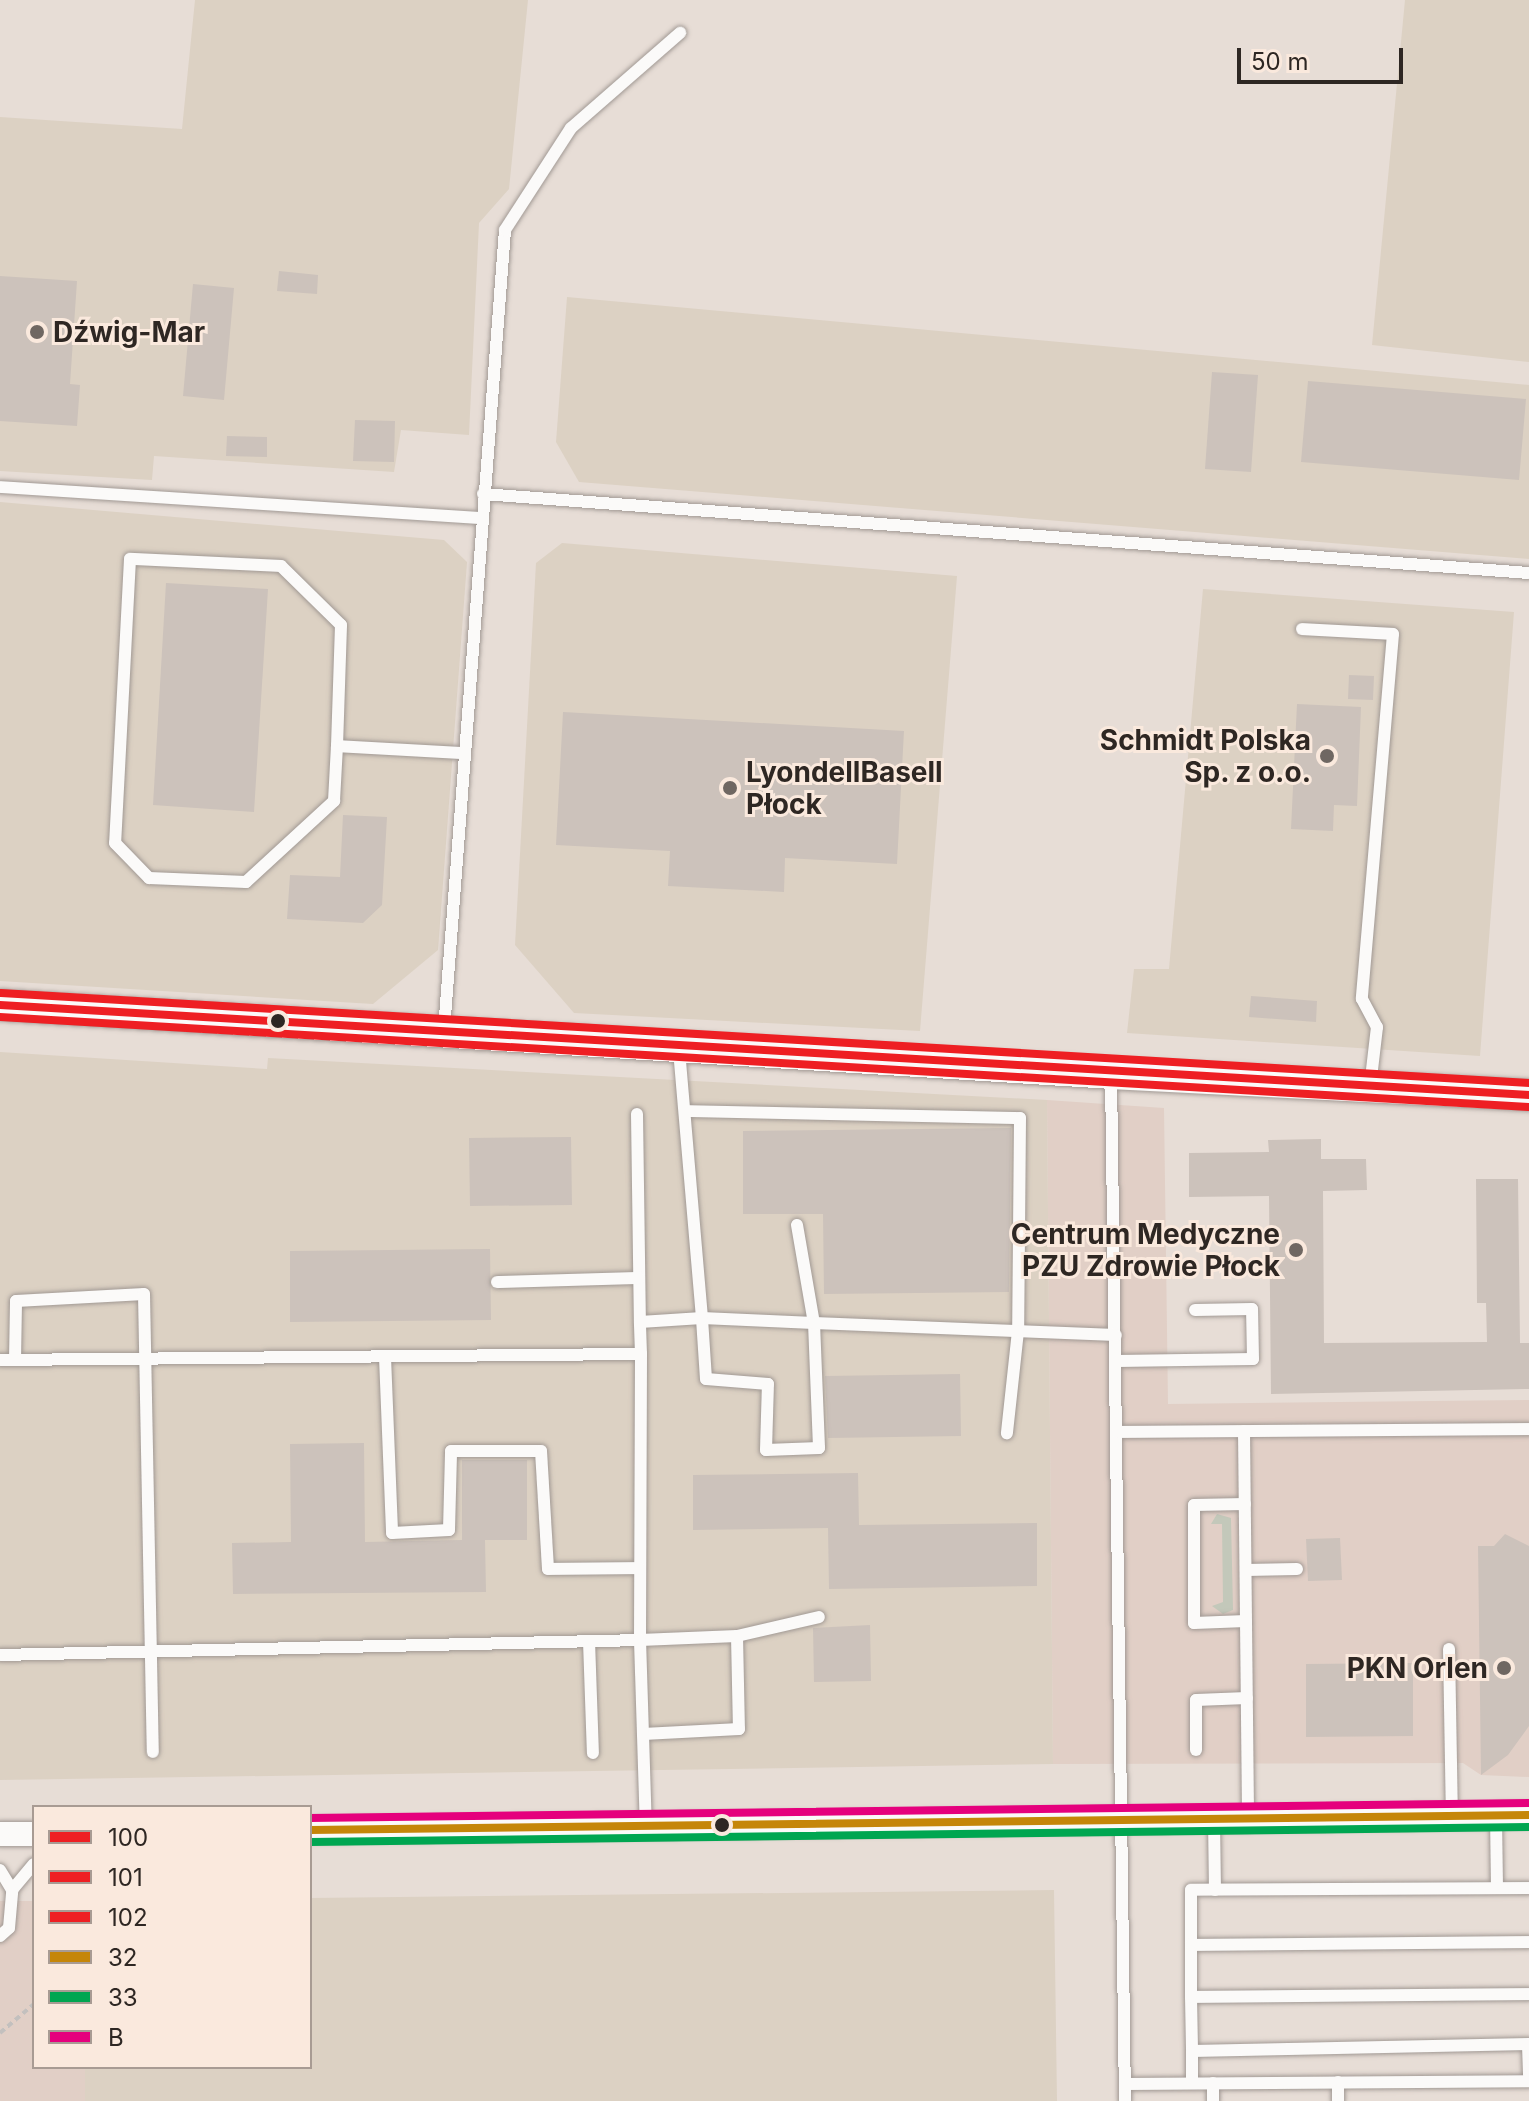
<!DOCTYPE html>
<html>
<head>
<meta charset="utf-8">
<style>
	body { margin:0 }
	#map { position:relative; width:1529px; height:2101px; overflow:hidden; background:#e7ddd6; font-family:Inter,sans-serif }
	div>[style] { position:absolute }
	.commercial>* { inset:0; background:#e1cfc6 }
	.industrial>* { inset:0; background:#dcd1c3 }
	.green>* { inset:0; background:#c3c8ba }
	.building>* { inset:0; background:#ccc2bb }
	.path>* { height:4px; margin-top:-2px; transform-origin:0; background:repeating-linear-gradient(90deg,#c3c0be 0 6px,transparent 0 10px) }
	.roads { filter:drop-shadow(0 0 2px #a19994) drop-shadow(0 0 2px #a19994) }
	.service>* { height:12px; margin:-6px; padding:0 6px; transform-origin:6px; border-radius:6px; background:#fbfaf9 }
	.minor>* { height:24px; margin:-12px; padding:0 12px; transform-origin:12px; border-radius:12px; background:#fbfaf9 }
	.tertiary>* { height:30px; margin:-15px; padding:0 15px; transform-origin:15px; border-radius:15px; background:#fbfaf9 }
	.bus-1>* { height:8px; margin:-4px; padding:0 4px; transform-origin:4px; border-radius:4px; background:#ee1f23 }
	.bus-2>* { height:8px; margin:-4px; padding:0 4px; transform-origin:4px; border-radius:4px; background:#ee1f23 }
	.bus-3>* { height:8px; margin:-4px; padding:0 4px; transform-origin:4px; border-radius:4px; background:#ee1f23 }
	.bus-4>* { height:8px; margin:-4px; padding:0 4px; transform-origin:4px; border-radius:4px; background:#c58609 }
	.bus-5>* { height:8px; margin:-4px; padding:0 4px; transform-origin:4px; border-radius:4px; background:#00a651 }
	.bus-6>* { height:8px; margin:-4px; padding:0 4px; transform-origin:4px; border-radius:4px; background:#e5007d }
	.dots>* { width:22px; height:22px; translate:-50% -50%; box-sizing:border-box; border:4px solid #fae9dd; border-radius:50% }
	span { translate:-50% -50%; white-space:nowrap; text-align:center; line-height:1.15; -webkit-text-stroke:6px #fae9dd; paint-order:stroke }
	.poi-label { font-size:28px; color:#2e2723; font-weight:700 }
	.left { translate:0 -50%; text-align:left }
	.right { translate:-100% -50%; text-align:right }
	.legend { position:absolute; left:32px; top:1805px; width:280px; height:264px; box-sizing:border-box; background:#fae9dd; border:2px solid #a89b93; margin:0; padding:10px 14px; list-style:none; font-size:24px; color:#2e2723 }
	.legend li { display:flex; align-items:center; gap:16px; height:40px }
	.legend b { width:40px; border:2px solid #a89b93 }
	.scale { position:absolute; left:1237px; top:48px; width:166px; height:36px; box-sizing:border-box; border:4px solid #2e2723; border-top:0; padding-left:10px; font-size:24px; line-height:28px; white-space:nowrap; color:#2e2723; -webkit-text-stroke:6px #fae9dd; paint-order:stroke }
</style>
</head>
<body>
<div id="map">
	<div class="commercial">
		<div style="clip-path:polygon(1047px 1100px,1164px 1108px,1168px 1404px,1529px 1400px,1529px 1777px,1481px 1775px,1463px 1763px,1053px 1764px)"></div>
		<div style="clip-path:polygon(0 1901px,34px 1901px,34px 2067px,85px 2067px,85px 2101px,0 2101px)"></div>
	</div>
	<div class="industrial">
		<div style="clip-path:polygon(195px 0,528px 0,509px 189px,479px 223px,469px 435px,401px 430px,394px 472px,154px 456px,152px 480px,0 471px,0 117px,182px 129px)"></div>
		<div style="clip-path:polygon(1405px 0,1529px 0,1529px 362px,1372px 345px)"></div>
		<div style="clip-path:polygon(567px 297px,1529px 385px,1529px 559px,579px 482px,556px 442px)"></div>
		<div style="clip-path:polygon(0 502px,444px 540px,467px 562px,438px 950px,373px 1004px,0 981px)"></div>
		<div style="clip-path:polygon(562px 543px,957px 576px,920px 1031px,574px 1013px,515px 945px,536px 563px)"></div>
		<div style="clip-path:polygon(1203px 589px,1514px 612px,1480px 1056px,1127px 1033px,1134px 969px,1169px 969px)"></div>
		<div style="clip-path:polygon(0 1052px,267px 1069px,268px 1058px,1047px 1100px,1053px 1764px,0 1780px)"></div>
		<div style="clip-path:polygon(1054px 1890px,1057px 2101px,85px 2101px,85px 2067px,310px 2067px,310px 1898px)"></div>
	</div>
	<div class="green">
		<div style="clip-path:polygon(1217px 1514px,1231px 1518px,1233px 1610px,1223px 1614px,1212px 1606px,1223px 1602px,1222px 1524px,1211px 1524px)"></div>
	</div>
	<div class="building">
		<div style="clip-path:polygon(279px 271px,318px 275px,317px 294px,277px 291px)"></div>
		<div style="clip-path:polygon(0 276px,77px 281px,70px 384px,80px 385px,77px 426px,0 421px)"></div>
		<div style="clip-path:polygon(193px 284px,234px 288px,224px 400px,183px 396px)"></div>
		<div style="clip-path:polygon(1212px 372px,1258px 375px,1251px 472px,1205px 469px)"></div>
		<div style="clip-path:polygon(1308px 381px,1526px 399px,1519px 480px,1301px 462px)"></div>
		<div style="clip-path:polygon(355px 420px,395px 421px,394px 462px,353px 461px)"></div>
		<div style="clip-path:polygon(227px 436px,267px 437px,267px 457px,226px 456px)"></div>
		<div style="clip-path:polygon(166px 583px,268px 589px,254px 812px,153px 805px)"></div>
		<div style="clip-path:polygon(1349px 675px,1374px 676px,1373px 700px,1348px 699px)"></div>
		<div style="clip-path:polygon(1297px 704px,1361px 707px,1357px 806px,1334px 805px,1333px 831px,1291px 829px)"></div>
		<div style="clip-path:polygon(563px 712px,904px 731px,897px 864px,785px 858px,784px 892px,668px 886px,670px 851px,556px 845px)"></div>
		<div style="clip-path:polygon(343px 815px,387px 817px,382px 905px,363px 923px,287px 919px,290px 875px,340px 877px)"></div>
		<div style="clip-path:polygon(1251px 996px,1317px 1001px,1316px 1022px,1249px 1017px)"></div>
		<div style="clip-path:polygon(1011px 1128px,1009px 1292px,824px 1294px,823px 1214px,743px 1214px,743px 1131px)"></div>
		<div style="clip-path:polygon(571px 1137px,572px 1205px,470px 1206px,469px 1138px)"></div>
		<div style="clip-path:polygon(1321px 1139px,1321px 1159px,1366px 1159px,1367px 1190px,1323px 1191px,1324px 1343px,1487px 1342px,1486px 1303px,1477px 1303px,1476px 1179px,1518px 1179px,1520px 1343px,1529px 1343px,1529px 1389px,1271px 1394px,1269px 1196px,1189px 1197px,1189px 1153px,1269px 1152px,1268px 1140px)"></div>
		<div style="clip-path:polygon(490px 1249px,491px 1320px,290px 1322px,290px 1251px)"></div>
		<div style="clip-path:polygon(960px 1374px,961px 1436px,828px 1438px,825px 1376px)"></div>
		<div style="clip-path:polygon(364px 1443px,365px 1542px,462px 1540px,462px 1460px,527px 1460px,527px 1540px,485px 1540px,486px 1592px,233px 1594px,232px 1543px,291px 1542px,290px 1444px)"></div>
		<div style="clip-path:polygon(858px 1473px,859px 1525px,1037px 1523px,1037px 1586px,829px 1589px,828px 1528px,693px 1530px,693px 1475px)"></div>
		<div style="clip-path:polygon(1505px 1534px,1529px 1546px,1529px 1726px,1508px 1755px,1481px 1775px,1478px 1546px,1494px 1546px)"></div>
		<div style="clip-path:polygon(1340px 1538px,1342px 1580px,1308px 1581px,1306px 1539px)"></div>
		<div style="clip-path:polygon(870px 1625px,871px 1681px,814px 1682px,813px 1628px)"></div>
		<div style="clip-path:polygon(1413px 1663px,1413px 1736px,1306px 1737px,1306px 1664px)"></div>
	</div>
	<div class="path">
		<div style="left:0;top:2033px;width:45px;rotate:-40.5deg"></div>
	</div>
	<div class="roads">
		<div class="service">
			<div style="left:0;top:487px;width:482px;rotate:3.7deg"></div>
			<div style="left:483px;top:494px;width:1049px;rotate:4.32deg"></div>
			<div style="left:1302px;top:629px;width:91px;rotate:3.1deg"></div>
			<div style="left:1393px;top:634px;width:366px;rotate:94.9deg"></div>
			<div style="left:1362px;top:999px;width:32px;rotate:62deg"></div>
			<div style="left:1377px;top:1027px;width:60px;rotate:96.7deg"></div>
			<div style="left:337px;top:746px;width:121px;rotate:-88.1deg"></div>
			<div style="left:341px;top:625px;width:84px;rotate:-135.5deg"></div>
			<div style="left:281px;top:566px;width:151px;rotate:-177.3deg"></div>
			<div style="left:130px;top:559px;width:284px;rotate:93deg"></div>
			<div style="left:115px;top:843px;width:49px;rotate:45.8deg"></div>
			<div style="left:149px;top:878px;width:97px;rotate:2.4deg"></div>
			<div style="left:246px;top:882px;width:120px;rotate:-42.6deg"></div>
			<div style="left:334px;top:801px;width:55px;rotate:-86.9deg"></div>
			<div style="left:337px;top:746px;width:127px;rotate:3.2deg"></div>
			<div style="left:444px;top:1030px;width:802px;rotate:-85.64deg"></div>
			<div style="left:505px;top:230px;width:121px;rotate:-57.1deg"></div>
			<div style="left:571px;top:128px;width:145px;rotate:-41.1deg"></div>
			<div style="left:1111px;top:1074px;width:1027px;rotate:89.22deg"></div>
			<div style="left:685px;top:1111px;width:335px;rotate:1.2deg"></div>
			<div style="left:1020px;top:1118px;width:213px;rotate:90.5deg"></div>
			<div style="left:1018px;top:1331px;width:103px;rotate:96.2deg"></div>
			<div style="left:637px;top:1114px;width:208px;rotate:89.2deg"></div>
			<div style="left:797px;top:1225px;width:99px;rotate:80.2deg"></div>
			<div style="left:814px;top:1323px;width:125px;rotate:87.7deg"></div>
			<div style="left:819px;top:1448px;width:53px;rotate:177.8deg"></div>
			<div style="left:766px;top:1450px;width:66px;rotate:-88.3deg"></div>
			<div style="left:768px;top:1384px;width:62px;rotate:-175.4deg"></div>
			<div style="left:706px;top:1379px;width:61px;rotate:-93.8deg"></div>
			<div style="left:702px;top:1318px;width:112px;rotate:2.6deg"></div>
			<div style="left:814px;top:1323px;width:302px;rotate:2.3deg"></div>
			<div style="left:497px;top:1282px;width:142px;rotate:-1.6deg"></div>
			<div style="left:641px;top:1354px;width:286px;rotate:90.2deg"></div>
			<div style="left:640px;top:1640px;width:97px;rotate:-2.4deg"></div>
			<div style="left:737px;top:1636px;width:93px;rotate:88.8deg"></div>
			<div style="left:739px;top:1729px;width:96px;rotate:177deg"></div>
			<div style="left:385px;top:1357px;width:176px;rotate:87.7deg"></div>
			<div style="left:392px;top:1533px;width:57px;rotate:-3deg"></div>
			<div style="left:449px;top:1530px;width:79px;rotate:-88.5deg"></div>
			<div style="left:451px;top:1451px;width:90px"></div>
			<div style="left:541px;top:1451px;width:118px;rotate:86.6deg"></div>
			<div style="left:548px;top:1569px;width:92px;rotate:-0.6deg"></div>
			<div style="left:0;top:1360px;width:641px;rotate:-0.54deg"></div>
			<div style="left:641px;top:1354px;width:32px;rotate:-92deg"></div>
			<div style="left:640px;top:1322px;width:62px;rotate:-3.7deg"></div>
			<div style="left:702px;top:1318px;width:270px;rotate:-94.9deg"></div>
			<div style="left:15px;top:1360px;width:59px;rotate:-89deg"></div>
			<div style="left:16px;top:1301px;width:128px;rotate:-3.1deg"></div>
			<div style="left:144px;top:1294px;width:458px;rotate:88.9deg"></div>
			<div style="left:1117px;top:1361px;width:136px;rotate:-0.8deg"></div>
			<div style="left:1253px;top:1359px;width:50px;rotate:-91.1deg"></div>
			<div style="left:1252px;top:1309px;width:57px;rotate:179deg"></div>
			<div style="left:1244px;top:1431px;width:388px;rotate:89.4deg"></div>
			<div style="left:1118px;top:1432px;width:411px;rotate:-0.4deg"></div>
			<div style="left:1245px;top:1504px;width:51px;rotate:178.9deg"></div>
			<div style="left:1194px;top:1505px;width:118px;rotate:90deg"></div>
			<div style="left:1194px;top:1623px;width:52px;rotate:-2.2deg"></div>
			<div style="left:1246px;top:1570px;width:51px;rotate:-1.1deg"></div>
			<div style="left:737px;top:1636px;width:84px;rotate:-13deg"></div>
			<div style="left:589px;top:1641px;width:112px;rotate:88deg"></div>
			<div style="left:1449px;top:1649px;width:167px;rotate:89deg"></div>
			<div style="left:0;top:1655px;width:640px;rotate:-1.34deg"></div>
			<div style="left:640px;top:1640px;width:186px;rotate:88.2deg"></div>
			<div style="left:1196px;top:1750px;width:50px;rotate:-90deg"></div>
			<div style="left:1196px;top:1700px;width:51px;rotate:-2.2deg"></div>
			<div style="left:1496px;top:1816px;width:72px;rotate:89.2deg"></div>
			<div style="left:1214px;top:1819px;width:71px;rotate:89.2deg"></div>
			<div style="left:0;top:1870px;width:23px;rotate:59deg"></div>
			<div style="left:1529px;top:1888px;width:338px;rotate:179.7deg"></div>
			<div style="left:1191px;top:1890px;width:107px;rotate:90deg"></div>
			<div style="left:1191px;top:1997px;width:54px;rotate:88.9deg"></div>
			<div style="left:1192px;top:2051px;width:337px;rotate:-1.2deg"></div>
			<div style="left:0;top:1936px;width:12px;rotate:-42deg"></div>
			<div style="left:9px;top:1928px;width:38px;rotate:-85deg"></div>
			<div style="left:12px;top:1890px;width:34px;rotate:-50deg"></div>
			<div style="left:1191px;top:1945px;width:338px;rotate:-0.5deg"></div>
			<div style="left:1191px;top:1997px;width:338px;rotate:-0.5deg"></div>
			<div style="left:1528px;top:2045px;width:36px;rotate:88deg"></div>
			<div style="left:1338px;top:2082px;width:19px;rotate:90deg"></div>
			<div style="left:1192px;top:2083px;width:32px;rotate:-90deg"></div>
			<div style="left:1213px;top:2083px;width:18px;rotate:90deg"></div>
			<div style="left:1125px;top:2084px;width:404px;rotate:-0.4deg"></div>
		</div>
		<div class="minor">
			<div style="left:310px;top:1830px;width:1219px;rotate:-0.7deg"></div>
			<div style="left:0;top:1834px;width:34px"></div>
		</div>
		<div class="tertiary">
			<div style="left:0;top:1005px;width:1113px;rotate:3.55deg"></div>
			<div style="left:1111px;top:1074px;width:419px;rotate:2.9deg"></div>
		</div>
	</div>
	<div class="bus-1">
		<div style="left:0;top:1005px;width:1532px;rotate:3.37deg"></div>
	</div>
	<div class="bus-2">
		<div style="left:0;top:1017px;width:1531px;rotate:3.37deg"></div>
	</div>
	<div class="bus-3">
		<div style="left:1px;top:993px;width:1531px;rotate:3.37deg"></div>
	</div>
	<div class="bus-4">
		<div style="left:310px;top:1830px;width:1219px;rotate:-0.7deg"></div>
	</div>
	<div class="bus-5">
		<div style="left:310px;top:1842px;width:1219px;rotate:-0.7deg"></div>
	</div>
	<div class="bus-6">
		<div style="left:310px;top:1818px;width:1219px;rotate:-0.7deg"></div>
	</div>
	<div class="dots">
		<div style="left:37px;top:332px;background:#6f6762"></div>
		<div style="left:1327px;top:756px;background:#6f6762"></div>
		<div style="left:730px;top:788px;background:#6f6762"></div>
		<div style="left:278px;top:1021px;background:#2e2723"></div>
		<div style="left:1296px;top:1250px;background:#6f6762"></div>
		<div style="left:1504px;top:1668px;background:#6f6762"></div>
		<div style="left:722px;top:1825px;background:#2e2723"></div>
	</div>
	<div class="poi-label">
		<span class="left" style="left:53px;top:332px">Dźwig-Mar</span>
		<span class="right" style="left:1311px;top:756px">Schmidt Polska<br>Sp. z o.o.</span>
		<span class="left" style="left:746px;top:788px">LyondellBasell<br>Płock</span>
		<span class="right" style="left:1280px;top:1250px">Centrum Medyczne<br>PZU Zdrowie Płock</span>
		<span class="right" style="left:1488px;top:1668px">PKN Orlen</span>
	</div>
	<ul class="legend">
	<li><b style="height:10px;background:#ee1f23"></b>100</li>
	<li><b style="height:10px;background:#ee1f23"></b>101</li>
	<li><b style="height:10px;background:#ee1f23"></b>102</li>
	<li><b style="height:10px;background:#c58609"></b>32</li>
	<li><b style="height:10px;background:#00a651"></b>33</li>
	<li><b style="height:10px;background:#e5007d"></b>B</li>
	</ul>
	<div class="scale">50 m</div>
</div>
</body>
</html>
